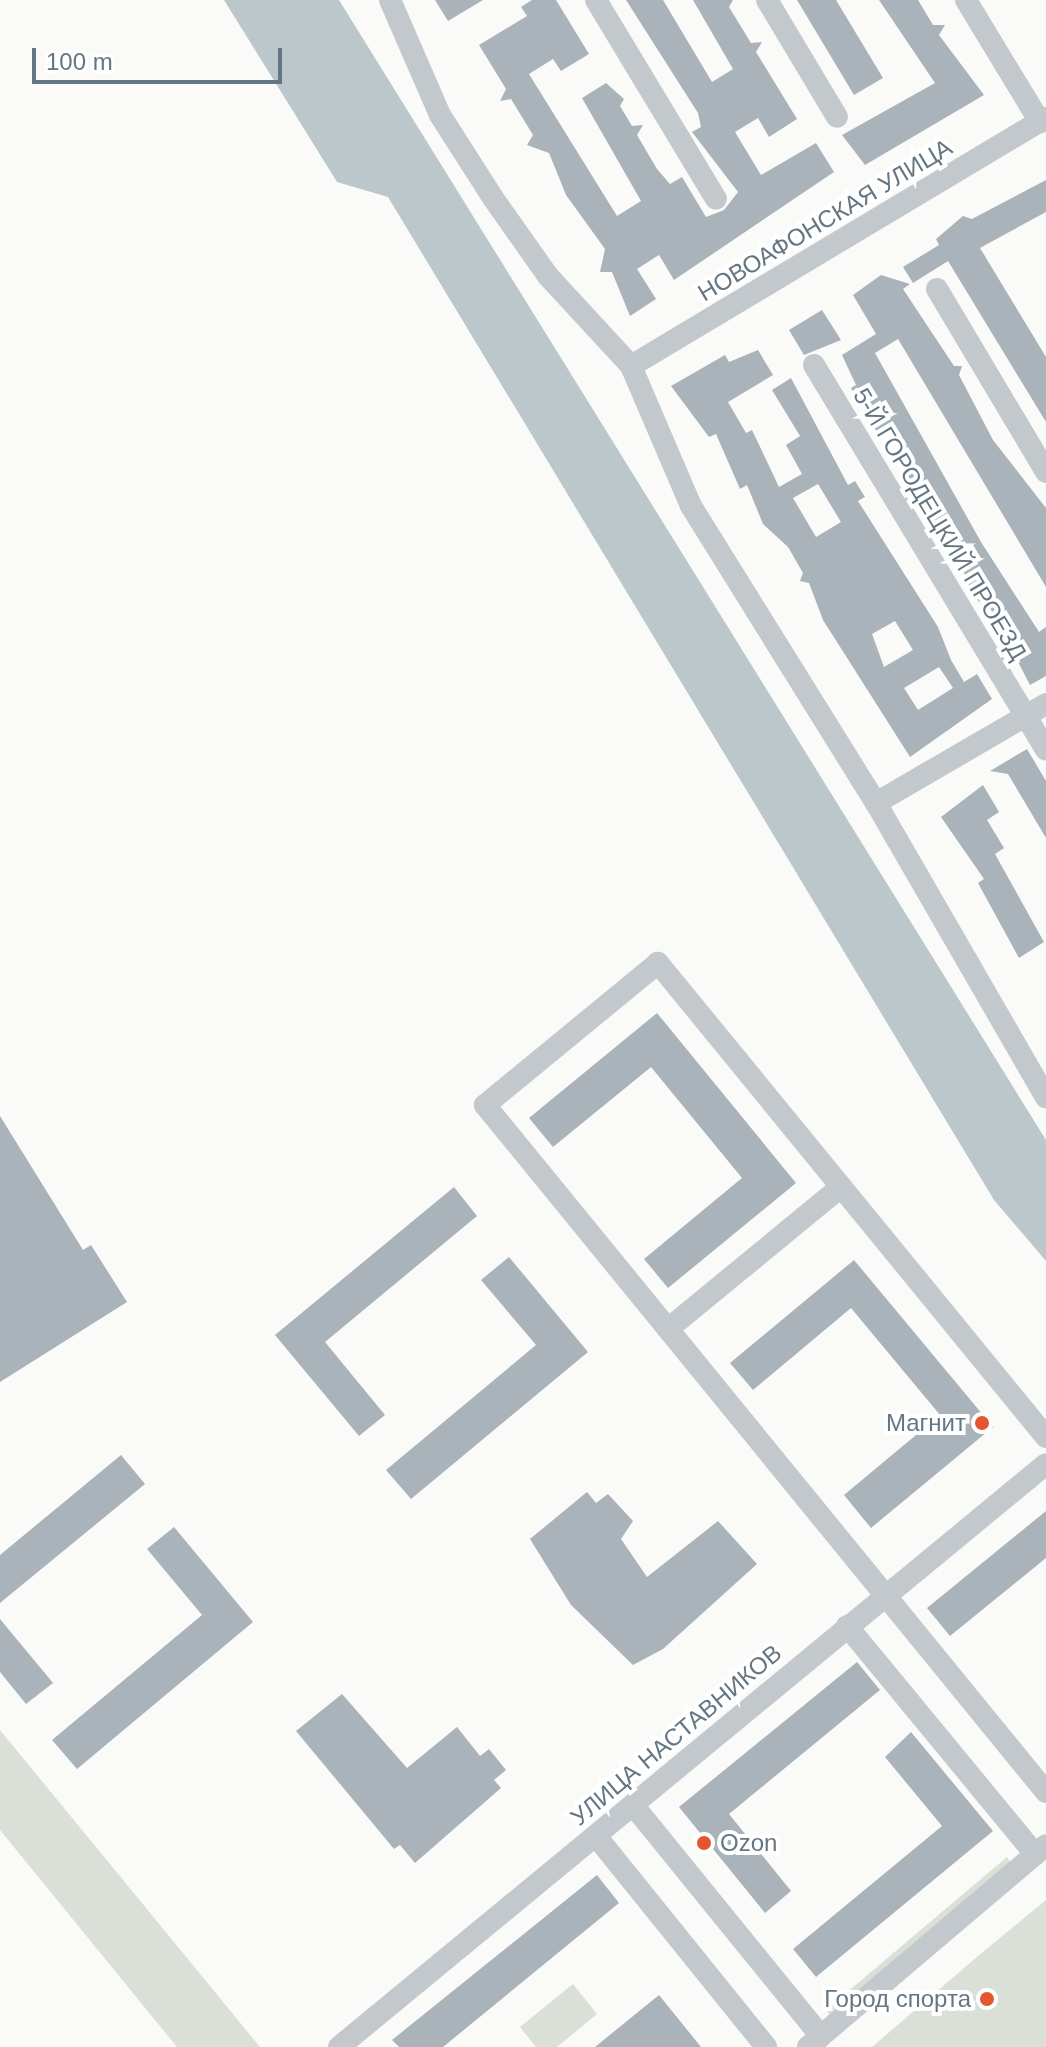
<!DOCTYPE html>
<html>
<head>
<meta charset="utf-8">
<style>
	body { margin:0 }
	#map { position:relative; width:1046px; height:2047px; overflow:hidden; background:#fafaf8; font-family:Helvetica,sans-serif }
	div>[style] { position:absolute }
	.green>* { inset:0; background:#dadfd7 }
	.water>* { inset:0; background:#bbc7cb }
	.building>* { inset:0; background:#aab3b9 }
	.minor>* { height:22px; margin:-11px; padding:0 11px; transform-origin:11px; border-radius:11px; background:#c3c8cc }
	.dots>* { width:22px; height:22px; translate:-50% -50%; box-sizing:border-box; border:4px solid #fff; border-radius:50% }
	span { translate:-50% -50%; white-space:nowrap; text-align:center; line-height:1.15; -webkit-text-stroke:8px #fff; paint-order:stroke }
	.street-label { font-size:24px; color:#657683 }
	.poi-label { font-size:24px; color:#657683 }
	.right { translate:-100% -50%; text-align:right }
	.left { translate:0 -50%; text-align:left }
	.scale { position:absolute; left:32px; top:48px; width:250px; height:36px; box-sizing:border-box; border:4px solid #657683; border-top:0; padding-left:10px; font-size:24px; line-height:28px; white-space:nowrap; color:#657683; -webkit-text-stroke:6px #fff; paint-order:stroke }
</style>
</head>
<body>
<div id="map">
	<div class="green">
		<div style="clip-path:polygon(0 1730px,260px 2047px,177px 2047px,0 1830px)"></div>
		<div style="clip-path:polygon(1007px 1857px,1011px 1863px,830px 2015px,826px 2010px)"></div>
		<div style="clip-path:polygon(1046px 1900px,1046px 2047px,872px 2047px,984px 1951px)"></div>
		<div style="clip-path:polygon(573px 1984px,597px 2014px,557px 2047px,536px 2047px,520px 2027px)"></div>
	</div>
	<div class="water">
		<div style="clip-path:polygon(224px 0,339px 0,1046px 1140px,1046px 1261px,994px 1200px,388px 197px,337px 182px)"></div>
	</div>
	<div class="building">
		<div style="clip-path:polygon(435px 0,483px 0,448px 21px)"></div>
		<div style="clip-path:polygon(532px 0,556px 0,589px 54px,561px 71px,553px 59px,529px 74px,617px 216px,641px 201px,582px 98px,606px 83px,624px 99px,620px 106px,632px 126px,643px 125px,637px 135px,657px 169px,670px 184px,682px 177px,706px 217px,724px 210px,738px 192px,692px 132px,701px 127px,698px 113px,626px 0,663px 0,712px 82px,733px 69px,693px 0,733px 0,729px 7px,751px 43px,762px 42px,756px 52px,797px 119px,769px 137px,758px 118px,735px 132px,761px 175px,816px 143px,834px 172px,674px 280px,659px 255px,637px 269px,656px 299px,630px 316px,612px 272px,600px 272px,605px 249px,566px 195px,549px 153px,527px 145px,533px 135px,511px 99px,500px 101px,506px 89px,479px 45px,527px 16px,521px 7px)"></div>
		<div style="clip-path:polygon(797px 0,836px 0,883px 78px,854px 95px)"></div>
		<div style="clip-path:polygon(879px 0,918px 0,933px 25px,945px 25px,939px 35px,984px 95px,865px 165px,842px 135px,935px 83px)"></div>
		<div style="clip-path:polygon(1046px 180px,1046px 212px,980px 248px,1046px 357px,1046px 422px,948px 261px,913px 283px,903px 267px,939px 245px,936px 239px,963px 216px,972px 219px)"></div>
		<div style="clip-path:polygon(881px 275px,910px 284px,903px 289px,954px 366px,962px 366px,959px 375px,993px 440px,1046px 508px,1046px 587px,898px 339px,875px 353px,981px 542px,1039px 632px,1046px 627px,1046px 676px,1030px 685px,985px 598px,979px 602px,969px 586px,952px 541px,944px 546px,902px 473px,909px 469px,903px 453px,887px 426px,877px 432px,851px 388px,856px 385px,842px 355px,876px 334px,853px 295px)"></div>
		<div style="clip-path:polygon(822px 310px,841px 340px,804px 355px,789px 330px)"></div>
		<div style="clip-path:polygon(evenodd,758px 350px,773px 375px,728px 402px,746px 433px,752px 430px,779px 487px,802px 474px,786px 445px,800px 436px,772px 390px,791px 378px,848px 485px,855px 481px,865px 497px,858px 501px,938px 627px,951px 660px,964px 682px,977px 674px,992px 699px,910px 757px,823px 620px,809px 583px,800px 581px,803px 573px,788px 547px,763px 524px,747px 485px,740px 489px,716px 434px,709px 437px,671px 386px,725px 355px,729px 362px,758px 350px,818px 484px,841px 522px,816px 537px,793px 498px,818px 484px,758px 350px,895px 621px,913px 650px,884px 667px,872px 634px,895px 621px,758px 350px,939px 667px,953px 688px,918px 710px,904px 688px,939px 667px)"></div>
		<div style="clip-path:polygon(1027px 749px,1046px 781px,1046px 838px,1008px 774px,990px 771px)"></div>
		<div style="clip-path:polygon(983px 785px,999px 812px,987px 820px,1004px 848px,995px 854px,1044px 942px,1019px 958px,978px 883px,984px 879px,941px 817px)"></div>
		<div style="clip-path:polygon(657px 1013px,796px 1183px,668px 1288px,644px 1259px,742px 1178px,651px 1067px,553px 1147px,529px 1118px)"></div>
		<div style="clip-path:polygon(0 1116px,83px 1250px,91px 1245px,127px 1302px,0 1382px)"></div>
		<div style="clip-path:polygon(454px 1187px,477px 1216px,325px 1342px,385px 1415px,359px 1436px,275px 1335px)"></div>
		<div style="clip-path:polygon(509px 1257px,588px 1352px,411px 1499px,386px 1470px,536px 1345px,481px 1280px)"></div>
		<div style="clip-path:polygon(854px 1260px,993px 1427px,871px 1528px,844px 1495px,940px 1415px,851px 1308px,753px 1390px,730px 1363px)"></div>
		<div style="clip-path:polygon(121px 1455px,145px 1484px,0 1603px,0 1555px)"></div>
		<div style="clip-path:polygon(587px 1492px,596px 1503px,608px 1494px,633px 1521px,621px 1539px,647px 1577px,718px 1521px,757px 1564px,663px 1649px,633px 1665px,571px 1605px,530px 1539px)"></div>
		<div style="clip-path:polygon(1046px 1511px,1046px 1558px,950px 1636px,927px 1608px)"></div>
		<div style="clip-path:polygon(174px 1527px,253px 1622px,77px 1769px,52px 1740px,202px 1615px,147px 1549px)"></div>
		<div style="clip-path:polygon(0 1619px,53px 1683px,26px 1704px,0 1672px)"></div>
		<div style="clip-path:polygon(857px 1662px,880px 1690px,729px 1814px,791px 1891px,765px 1913px,679px 1807px)"></div>
		<div style="clip-path:polygon(342px 1694px,407px 1768px,457px 1727px,480px 1756px,489px 1749px,506px 1770px,494px 1780px,501px 1788px,415px 1863px,400px 1845px,394px 1849px,296px 1731px)"></div>
		<div style="clip-path:polygon(911px 1732px,993px 1831px,816px 1977px,793px 1949px,942px 1826px,885px 1757px)"></div>
		<div style="clip-path:polygon(597px 1875px,619px 1903px,443px 2047px,399px 2047px,392px 2040px)"></div>
		<div style="clip-path:polygon(659px 1995px,701px 2047px,595px 2047px)"></div>
	</div>
	<div class="minor">
		<div style="left:390px;top:0;width:125px;rotate:66.5deg"></div>
		<div style="left:440px;top:115px;width:98px;rotate:57.4deg"></div>
		<div style="left:493px;top:198px;width:95px;rotate:54.8deg"></div>
		<div style="left:548px;top:276px;width:122px;rotate:47.3deg"></div>
		<div style="left:631px;top:366px;width:152px;rotate:66.8deg"></div>
		<div style="left:691px;top:506px;width:350px;rotate:58.1deg"></div>
		<div style="left:876px;top:803px;width:340px;rotate:60deg"></div>
		<div style="left:596px;top:0;width:232px;rotate:58.9deg"></div>
		<div style="left:767px;top:0;width:136px;rotate:59.1deg"></div>
		<div style="left:966px;top:0;width:143px;rotate:58.8deg"></div>
		<div style="left:937px;top:289px;width:213px;rotate:59.2deg"></div>
		<div style="left:814px;top:365px;width:449px;rotate:58.9deg"></div>
		<div style="left:631px;top:366px;width:483px;rotate:-30.9deg"></div>
		<div style="left:876px;top:803px;width:197px;rotate:-30.2deg"></div>
		<div style="left:668px;top:1329px;width:224px;rotate:-39.4deg"></div>
		<div style="left:1046px;top:1437px;width:613px;rotate:-129.3deg"></div>
		<div style="left:658px;top:963px;width:224px;rotate:140.6deg"></div>
		<div style="left:485px;top:1105px;width:887px;rotate:50.77deg"></div>
		<div style="left:847px;top:1626px;width:296px;rotate:50.5deg"></div>
		<div style="left:633px;top:1805px;width:298px;rotate:50.9deg"></div>
		<div style="left:596px;top:1836px;width:271px;rotate:51.1deg"></div>
		<div style="left:339px;top:2047px;width:916px;rotate:-39.51deg"></div>
		<div style="left:808px;top:2047px;width:312px;rotate:-40.3deg"></div>
	</div>
	<div class="dots">
		<div style="left:982px;top:1423px;background:#e4572e"></div>
		<div style="left:704px;top:1843px;background:#e4572e"></div>
		<div style="left:987px;top:1999px;background:#e4572e"></div>
	</div>
	<div class="street-label">
		<span style="left:825px;top:220px;rotate:-31deg">НОВОАФОНСКАЯ УЛИЦА</span>
		<span style="left:940px;top:524px;rotate:59deg">5-Й ГОРОДЕЦКИЙ ПРОЕЗД</span>
		<span style="left:676px;top:1735px;rotate:-40deg">УЛИЦА НАСТАВНИКОВ</span>
	</div>
	<div class="poi-label">
		<span class="right" style="left:966px;top:1423px">Магнит</span>
		<span class="left" style="left:720px;top:1843px">Ozon</span>
		<span class="right" style="left:971px;top:1999px">Город спорта</span>
	</div>
	<div class="scale">100 m</div>
</div>
</body>
</html>
